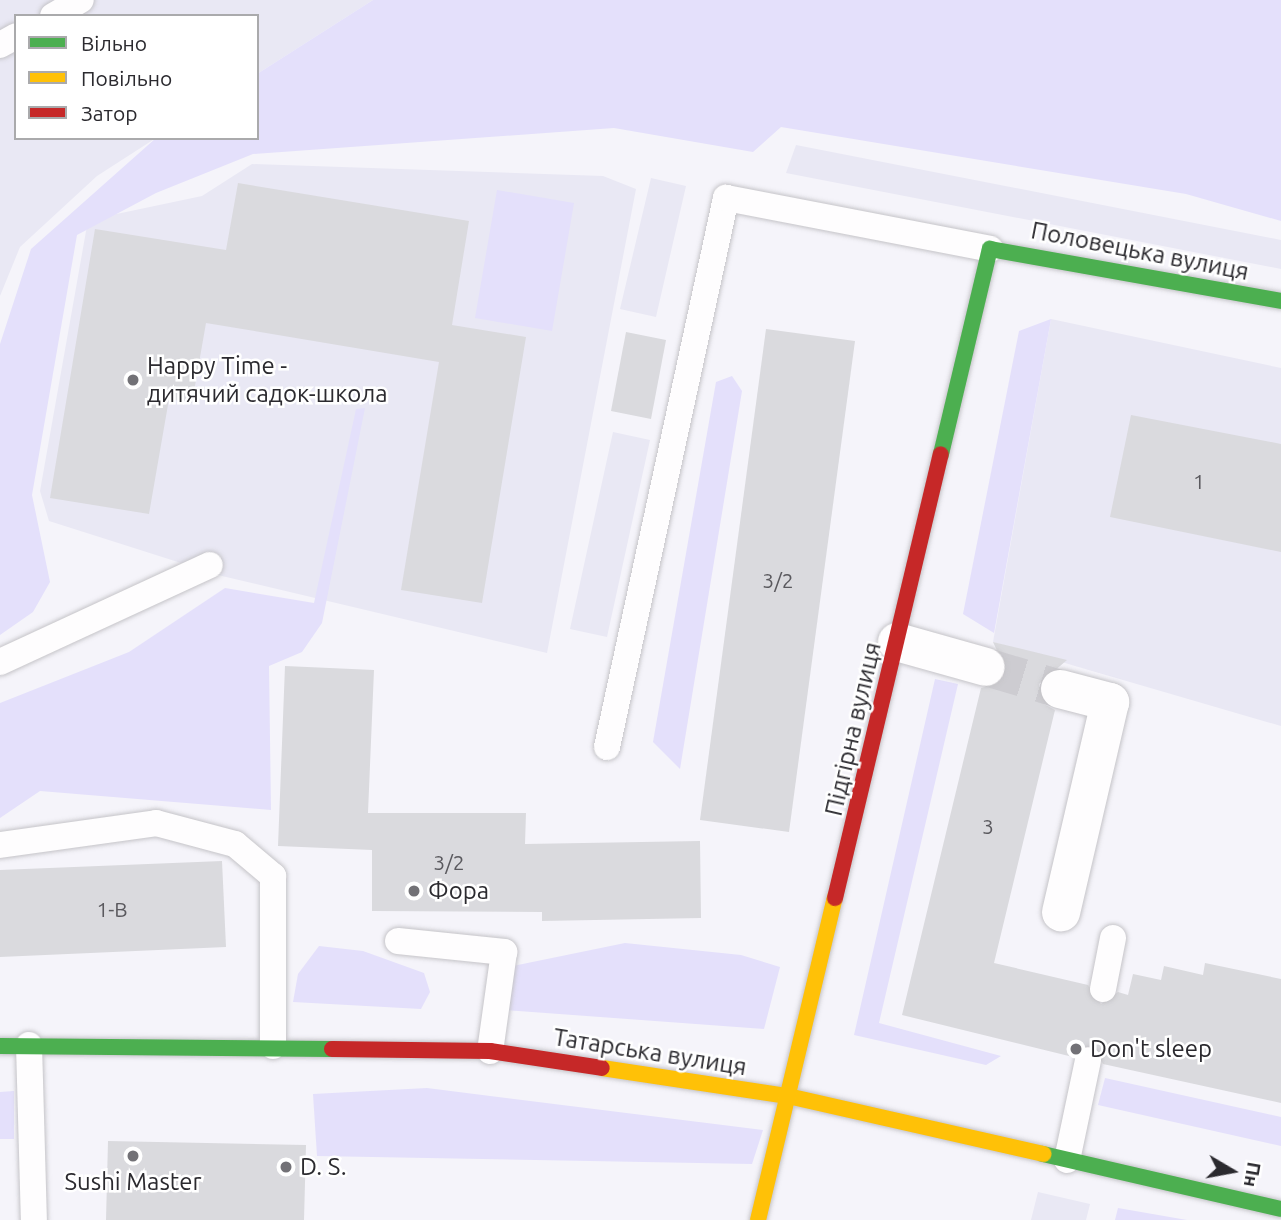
<!DOCTYPE html>
<html>
<head>
<meta charset="utf-8">
<style>
	body { margin:0 }
	#map { position:relative; width:1281px; height:1220px; overflow:hidden; background:#f5f4fa; font-family:Ubuntu,sans-serif }
	div>[style] { position:absolute }
	.built>* { inset:0; background:#e9e8f4 }
	.green>* { inset:0; background:#e4e0fb }
	.building>* { inset:0; background:#dadade }
	.street-tunnel>* { height:38px; margin-top:-19px; transform-origin:0; background:repeating-linear-gradient(90deg,#cdccd1 0 38px,transparent 0 57px) }
	.roads { filter:drop-shadow(0 0 2px #c5c4c8) drop-shadow(0 0 2px #c5c4c8) }
	.lane>* { height:26px; margin:-13px; padding:0 13px; transform-origin:13px; border-radius:13px; background:#fefdfe }
	.street>* { height:38px; margin:-19px; padding:0 19px; transform-origin:19px; border-radius:19px; background:#fefdfe }
	.fast>* { height:16px; margin:-8px; padding:0 8px; transform-origin:8px; border-radius:8px; background:#4caf50 }
	.slow>* { height:16px; margin:-8px; padding:0 8px; transform-origin:8px; border-radius:8px; background:#ffc107 }
	.jam>* { height:16px; margin:-8px; padding:0 8px; transform-origin:8px; border-radius:8px; background:#c62828 }
	.dots>* { width:19px; height:19px; translate:-50% -50%; box-sizing:border-box; border:4px solid #fff; border-radius:50% }
	span { translate:-50% -50%; white-space:nowrap; text-align:center; line-height:1.15; -webkit-text-stroke:5px #fff; paint-order:stroke }
	.number-label { font-size:21px; color:#5a595e }
	.number-label span { -webkit-text-stroke-width:0 }
	.street-label { font-size:24px; color:#2b2a2f }
	.poi-label { font-size:24px; color:#2b2a2f }
	.left { translate:0 -50%; text-align:left }
	.legend { position:absolute; left:14px; top:14px; width:245px; height:126px; box-sizing:border-box; background:#fff; border:2px solid #aaaaac; margin:0; padding:9px 12px; list-style:none; font-size:21px; color:#2b2a2f }
	.legend li { display:flex; align-items:center; gap:14px; height:35px }
	.legend b { width:35px; border:2px solid #aaaaac }
	.north { position:absolute; left:1197px; top:1136px; width:70px; height:70px; -webkit-text-stroke:5px #fff; paint-order:stroke; rotate:100deg; font-size:19px; font-weight:700; line-height:28px; text-align:center; color:#2b2a2f }
	.north::after { content:''; display:block; margin:auto; width:24px; height:32px; background:#2b2a2f; clip-path:polygon(50% 0,100% 100%,50% 72%,0 100%) }
</style>
</head>
<body>
<div id="map">
	<div class="built">
		<div style="clip-path:polygon(0 0,373px 0,257px 74px,257px 16px,16px 16px,16px 138px,156px 138px,97px 176px,20px 247px,0 296px)"></div>
		<div style="clip-path:polygon(796px 145px,1281px 240px,1281px 269px,786px 173px)"></div>
		<div style="clip-path:polygon(252px 164px,603px 176px,636px 189px,547px 653px,222px 576px,49px 521px,40px 491px,88px 220px,202px 196px)"></div>
		<div style="clip-path:polygon(651px 178px,686px 186px,656px 317px,620px 309px)"></div>
		<div style="clip-path:polygon(1051px 319px,1281px 368px,1281px 726px,993px 642px)"></div>
		<div style="clip-path:polygon(613px 432px,650px 440px,607px 637px,570px 629px)"></div>
		<div style="clip-path:polygon(1038px 1192px,1090px 1204px,1086px 1220px,1031px 1220px)"></div>
	</div>
	<div class="green">
		<div style="clip-path:polygon(373px 0,1281px 0,1281px 221px,1186px 194px,781px 127px,753px 152px,614px 128px,253px 154px,156px 193px,77px 235px,32px 495px,50px 582px,33px 612px,0 635px,0 344px,31px 249px,156px 138px,257px 138px,257px 74px)"></div>
		<div style="clip-path:polygon(497px 190px,574px 203px,552px 331px,475px 318px)"></div>
		<div style="clip-path:polygon(1051px 319px,994px 633px,963px 614px,1019px 331px)"></div>
		<div style="clip-path:polygon(732px 376px,742px 391px,680px 769px,653px 742px,716px 382px)"></div>
		<div style="clip-path:polygon(365px 408px,322px 623px,302px 652px,269px 666px,271px 810px,40px 791px,0 818px,0 703px,129px 652px,225px 588px,314px 603px,356px 409px)"></div>
		<div style="clip-path:polygon(935px 679px,958px 684px,879px 1023px,1001px 1056px,986px 1065px,854px 1035px)"></div>
		<div style="clip-path:polygon(625px 943px,741px 955px,780px 967px,764px 1029px,491px 1009px,508px 967px)"></div>
		<div style="clip-path:polygon(319px 946px,363px 951px,424px 973px,430px 992px,421px 1009px,293px 1002px,298px 974px)"></div>
		<div style="clip-path:polygon(1105px 1078px,1281px 1117px,1281px 1146px,1098px 1105px)"></div>
		<div style="clip-path:polygon(427px 1088px,763px 1130px,752px 1164px,317px 1156px,313px 1094px)"></div>
		<div style="clip-path:polygon(14px 1091px,14px 1139px,0 1139px,0 1092px)"></div>
		<div style="clip-path:polygon(1118px 1208px,1187px 1220px,1115px 1220px)"></div>
	</div>
	<div class="building">
		<div style="clip-path:polygon(238px 183px,469px 221px,452px 325px,526px 337px,482px 603px,401px 590px,439px 362px,206px 323px,192px 403px,169px 399px,149px 514px,50px 498px,95px 229px,226px 250px)"></div>
		<div style="clip-path:polygon(766px 329px,855px 341px,789px 832px,700px 820px)"></div>
		<div style="clip-path:polygon(626px 332px,666px 340px,651px 419px,611px 411px)"></div>
		<div style="clip-path:polygon(1131px 415px,1281px 444px,1281px 552px,1110px 517px)"></div>
		<div style="clip-path:polygon(993px 642px,1067px 660px,1039px 684px,1044px 704px,1055px 710px,994px 963px,1088px 985px,1101px 1004px,1118px 992px,1128px 995px,1133px 974px,1161px 980px,1164px 966px,1203px 975px,1205px 963px,1281px 979px,1281px 1103px,1103px 1064px,1092px 1045px,1073px 1057px,902px 1015px,981px 688px,1001px 683px,1007px 672px)"></div>
		<div style="clip-path:polygon(285px 666px,374px 670px,368px 813px,526px 813px,525px 844px,700px 841px,701px 918px,542px 921px,542px 912px,372px 911px,372px 850px,278px 846px)"></div>
		<div style="clip-path:polygon(222px 861px,226px 947px,0 957px,0 870px)"></div>
		<div style="clip-path:polygon(108px 1141px,306px 1145px,304px 1220px,106px 1220px)"></div>
	</div>
	<div class="street-tunnel">
		<div style="left:986px;top:667px;width:77px;rotate:16.6deg"></div>
	</div>
	<div class="roads">
		<div class="lane">
			<div style="left:53px;top:16px;width:32px;rotate:-30deg"></div>
			<div style="left:0;top:45px;width:18px;rotate:-29deg"></div>
			<div style="left:0;top:662px;width:231px;rotate:-24.8deg"></div>
			<div style="left:607px;top:747px;width:562px;rotate:-77.77deg"></div>
			<div style="left:726px;top:198px;width:269px;rotate:10.9deg"></div>
			<div style="left:0;top:845px;width:158px;rotate:-8deg"></div>
			<div style="left:156px;top:823px;width:82px;rotate:14.9deg"></div>
			<div style="left:235px;top:844px;width:50px;rotate:40.1deg"></div>
			<div style="left:273px;top:876px;width:170px;rotate:90deg"></div>
			<div style="left:398px;top:941px;width:107px;rotate:5.9deg"></div>
			<div style="left:504px;top:952px;width:100px;rotate:98deg"></div>
			<div style="left:1103px;top:989px;width:52px;rotate:-78.9deg"></div>
			<div style="left:29px;top:1045px;width:175px;rotate:88.4deg"></div>
			<div style="left:1067px;top:1160px;width:102px;rotate:-78.1deg"></div>
		</div>
		<div class="street">
			<div style="left:897px;top:642px;width:92px;rotate:15.7deg"></div>
			<div style="left:1060px;top:689px;width:52px;rotate:14.6deg"></div>
			<div style="left:1110px;top:702px;width:216px;rotate:103.1deg"></div>
		</div>
		<div class="fast">
			<div style="left:941px;top:454px;width:211px;rotate:-76.6deg"></div>
			<div style="left:990px;top:249px;width:296px;rotate:10.1deg"></div>
			<div style="left:0;top:1046px;width:332px;rotate:0.5deg"></div>
			<div style="left:1043px;top:1154px;width:244px;rotate:13deg"></div>
		</div>
		<div class="slow">
			<div style="left:602px;top:1068px;width:188px;rotate:8.6deg"></div>
			<div style="left:788px;top:1096px;width:262px;rotate:12.8deg"></div>
			<div style="left:758px;top:1220px;width:331px;rotate:-76.6deg"></div>
		</div>
		<div class="jam">
			<div style="left:835px;top:898px;width:456px;rotate:-76.6deg"></div>
			<div style="left:332px;top:1049px;width:158px;rotate:0.7deg"></div>
			<div style="left:490px;top:1051px;width:113px;rotate:8.6deg"></div>
		</div>
	</div>
	<div class="dots">
		<div style="left:133px;top:380px;background:#727176"></div>
		<div style="left:414px;top:891px;background:#727176"></div>
		<div style="left:1076px;top:1049px;background:#727176"></div>
		<div style="left:133px;top:1156px;background:#727176"></div>
		<div style="left:286px;top:1167px;background:#727176"></div>
	</div>
	<div class="number-label">
		<span style="left:1199px;top:481px">1</span>
		<span style="left:778px;top:580px">3/2</span>
		<span style="left:988px;top:826px">3</span>
		<span style="left:449px;top:862px">3/2</span>
		<span style="left:112px;top:909px">1-В</span>
	</div>
	<div class="street-label">
		<span style="left:1140px;top:251px;rotate:11deg">Половецька вулиця</span>
		<span style="left:853px;top:729px;rotate:-77deg">Підгірна вулиця</span>
		<span style="left:650px;top:1052px;rotate:9deg">Татарська вулиця</span>
	</div>
	<div class="poi-label">
		<span class="left" style="left:147px;top:380px">Happy Time -<br>дитячий садок-школа</span>
		<span class="left" style="left:428px;top:891px">Фора</span>
		<span class="left" style="left:1090px;top:1049px">Don't sleep</span>
		<span class="left" style="left:300px;top:1167px">D. S.</span>
		<span style="left:133px;top:1182px">Sushi Master</span>
	</div>
	<ul class="legend">
	<li><b style="height:9px;background:#4caf50"></b>Вільно</li>
	<li><b style="height:9px;background:#ffc107"></b>Повільно</li>
	<li><b style="height:9px;background:#c62828"></b>Затор</li>
	</ul>
	<div class="north">Пн</div>
</div>
</body>
</html>
